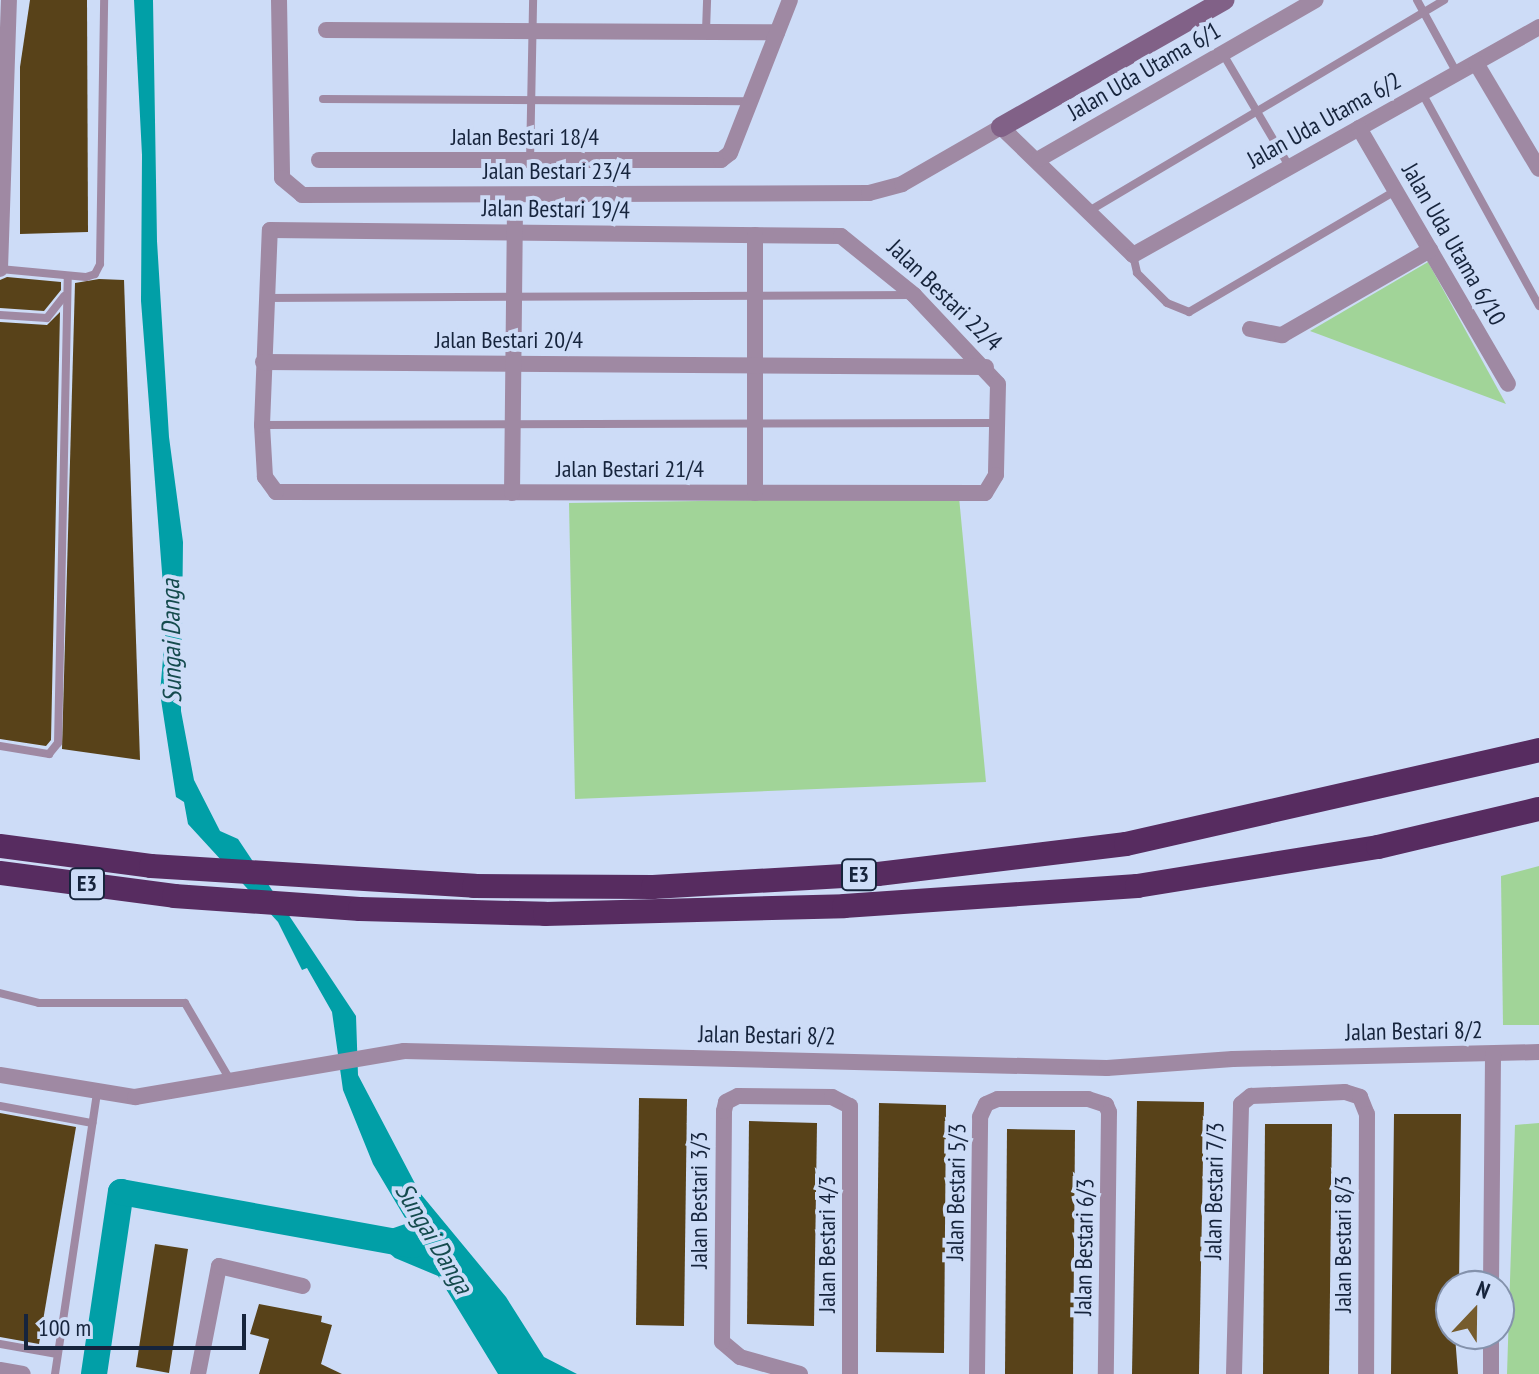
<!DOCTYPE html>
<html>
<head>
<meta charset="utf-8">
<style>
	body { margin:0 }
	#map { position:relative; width:1539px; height:1374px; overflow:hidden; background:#cddcf7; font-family:"PT Sans Narrow",sans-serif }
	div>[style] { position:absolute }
	.green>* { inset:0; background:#a1d498 }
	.water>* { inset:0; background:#019fa7 }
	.river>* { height:26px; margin:-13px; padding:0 13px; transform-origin:13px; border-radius:13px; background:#019fa7 }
	.building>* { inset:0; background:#584219 }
	.lane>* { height:8px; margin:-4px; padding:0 4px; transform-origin:4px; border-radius:4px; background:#9f89a3 }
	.street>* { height:16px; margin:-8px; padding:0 8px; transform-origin:8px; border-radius:8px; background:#9f89a3 }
	.secondary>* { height:20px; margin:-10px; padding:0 10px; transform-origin:10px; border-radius:10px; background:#816187 }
	.highway>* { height:24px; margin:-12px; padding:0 12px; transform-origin:12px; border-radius:12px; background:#572c60 }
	span { translate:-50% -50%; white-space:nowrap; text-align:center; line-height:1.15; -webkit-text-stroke:8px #cddcf7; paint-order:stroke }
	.shield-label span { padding:2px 6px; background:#cddcf7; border:2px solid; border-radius:6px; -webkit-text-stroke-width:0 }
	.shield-label { font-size:22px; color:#16243c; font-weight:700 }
	.street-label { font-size:24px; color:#16243c }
	.water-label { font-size:26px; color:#154b4e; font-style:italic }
	.north { position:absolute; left:1435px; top:1270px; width:80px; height:80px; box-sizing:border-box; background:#cddcf7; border:2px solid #8492ac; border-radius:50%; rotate:22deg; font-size:22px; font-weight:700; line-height:32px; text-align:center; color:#16243c }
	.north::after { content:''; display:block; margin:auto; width:28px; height:36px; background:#765c2e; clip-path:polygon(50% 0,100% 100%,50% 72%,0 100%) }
	.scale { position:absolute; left:24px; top:1314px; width:222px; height:36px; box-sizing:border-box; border:4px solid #16243c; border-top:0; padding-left:10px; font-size:24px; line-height:28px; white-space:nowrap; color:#16243c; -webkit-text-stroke:6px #cddcf7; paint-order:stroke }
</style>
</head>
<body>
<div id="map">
	<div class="green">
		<div style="clip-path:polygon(1428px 262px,1506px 404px,1310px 331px)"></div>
		<div style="clip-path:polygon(959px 497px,986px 782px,575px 799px,569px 503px)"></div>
		<div style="clip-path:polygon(1539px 866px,1539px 1025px,1503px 1025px,1501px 876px)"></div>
		<div style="clip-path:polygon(1539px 1123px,1539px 1374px,1507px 1374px,1515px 1125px)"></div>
	</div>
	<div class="water">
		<div style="clip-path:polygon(134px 0,153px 0,157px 241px,169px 437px,183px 542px,181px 711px,194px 780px,220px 831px,238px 839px,356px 1016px,358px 1075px,420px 1193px,506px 1297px,544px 1357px,577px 1374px,498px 1374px,438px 1276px,395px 1258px,380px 1245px,382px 1232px,408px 1223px,373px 1164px,343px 1090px,332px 1012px,307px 968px,302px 970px,278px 922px,188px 824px,184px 802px,176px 797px,160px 693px,166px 624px,141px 301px,142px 155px)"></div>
	</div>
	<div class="river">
		<div style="left:94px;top:1374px;width:184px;rotate:-81.6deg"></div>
		<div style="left:121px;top:1192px;width:297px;rotate:10.3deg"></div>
	</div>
	<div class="building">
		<div style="clip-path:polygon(30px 0,87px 0,88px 232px,20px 234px,20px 67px)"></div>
		<div style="clip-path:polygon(7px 277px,61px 282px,61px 290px,44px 311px,0 308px,0 280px)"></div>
		<div style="clip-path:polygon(99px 279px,124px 280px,140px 760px,62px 749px,75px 283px)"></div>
		<div style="clip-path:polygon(60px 312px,51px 740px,46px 746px,0 739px,0 322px,47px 325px)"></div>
		<div style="clip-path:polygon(639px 1098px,687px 1099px,684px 1326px,636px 1325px)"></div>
		<div style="clip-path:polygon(1137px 1101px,1204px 1102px,1199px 1374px,1132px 1374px)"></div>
		<div style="clip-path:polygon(879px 1103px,946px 1105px,944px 1353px,876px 1352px)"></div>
		<div style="clip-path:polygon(0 1113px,76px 1127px,39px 1344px,0 1337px)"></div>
		<div style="clip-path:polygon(1394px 1114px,1461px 1114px,1459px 1286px,1451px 1286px,1458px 1374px,1391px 1374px)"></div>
		<div style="clip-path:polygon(749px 1121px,817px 1123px,814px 1326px,747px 1324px)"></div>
		<div style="clip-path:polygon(1265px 1124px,1332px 1124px,1329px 1374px,1263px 1374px)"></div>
		<div style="clip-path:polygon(1007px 1129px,1075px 1130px,1073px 1374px,1005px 1374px)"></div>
		<div style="clip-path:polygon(155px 1244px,188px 1249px,169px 1373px,136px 1367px)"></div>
		<div style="clip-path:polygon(259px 1304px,322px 1316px,321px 1322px,332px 1325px,321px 1364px,342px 1374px,259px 1374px,269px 1339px,250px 1334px)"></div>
	</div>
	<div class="lane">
		<div style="left:1417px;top:0;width:83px;rotate:61.3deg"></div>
		<div style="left:706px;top:31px;width:31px;rotate:-88deg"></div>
		<div style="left:1223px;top:54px;width:130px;rotate:59.5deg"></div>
		<div style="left:1422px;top:93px;width:243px;rotate:61.2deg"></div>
		<div style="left:323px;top:99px;width:426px;rotate:0.3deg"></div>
		<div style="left:530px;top:162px;width:162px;rotate:-88.9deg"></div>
		<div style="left:1089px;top:211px;width:413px;rotate:-30.7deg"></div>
		<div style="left:1133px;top:255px;width:18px;rotate:77deg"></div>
		<div style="left:1137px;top:273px;width:42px;rotate:45deg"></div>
		<div style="left:1167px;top:303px;width:24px;rotate:22deg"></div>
		<div style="left:1189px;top:312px;width:239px;rotate:-30.4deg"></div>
		<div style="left:0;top:269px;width:86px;rotate:5.3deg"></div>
		<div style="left:86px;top:277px;width:9px;rotate:-18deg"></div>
		<div style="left:95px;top:274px;width:11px;rotate:-63deg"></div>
		<div style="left:100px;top:264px;width:264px;rotate:-89.1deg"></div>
		<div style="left:265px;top:298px;width:647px;rotate:-0.27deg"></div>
		<div style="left:0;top:315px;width:47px;rotate:3.7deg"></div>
		<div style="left:47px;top:318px;width:28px;rotate:-52deg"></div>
		<div style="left:262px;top:425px;width:735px;rotate:-0.16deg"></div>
		<div style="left:0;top:746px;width:50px;rotate:9.3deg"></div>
		<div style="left:49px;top:754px;width:14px;rotate:-51deg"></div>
		<div style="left:58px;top:743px;width:467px;rotate:-88.8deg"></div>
		<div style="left:0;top:993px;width:40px;rotate:14.4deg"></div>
		<div style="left:39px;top:1003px;width:146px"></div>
		<div style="left:185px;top:1003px;width:93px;rotate:59.6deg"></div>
		<div style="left:0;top:1106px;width:94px;rotate:10.5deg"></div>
		<div style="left:0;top:1344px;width:58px;rotate:10deg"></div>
		<div style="left:55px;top:1374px;width:285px;rotate:-81.5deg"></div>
	</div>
	<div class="street">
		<div style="left:279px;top:0;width:178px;rotate:89deg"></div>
		<div style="left:282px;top:178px;width:26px;rotate:40deg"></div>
		<div style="left:302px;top:195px;width:567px;rotate:-0.2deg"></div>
		<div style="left:869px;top:193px;width:34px;rotate:-15deg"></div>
		<div style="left:902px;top:184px;width:114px;rotate:-29.9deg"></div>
		<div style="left:1001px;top:127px;width:184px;rotate:44.1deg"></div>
		<div style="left:1133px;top:255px;width:466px;rotate:-29.3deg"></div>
		<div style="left:326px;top:30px;width:451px;rotate:0.3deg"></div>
		<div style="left:1476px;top:63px;width:123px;rotate:59.3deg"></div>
		<div style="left:1359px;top:128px;width:296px;rotate:59.8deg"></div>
		<div style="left:1039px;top:159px;width:319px;rotate:-29.9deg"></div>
		<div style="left:319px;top:160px;width:402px"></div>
		<div style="left:721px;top:160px;width:11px;rotate:-38deg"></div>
		<div style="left:730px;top:153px;width:164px;rotate:-68.6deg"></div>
		<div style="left:270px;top:230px;width:571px;rotate:0.6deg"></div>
		<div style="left:841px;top:236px;width:94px;rotate:38.9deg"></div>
		<div style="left:914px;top:295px;width:122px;rotate:46.7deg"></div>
		<div style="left:998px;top:384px;width:91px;rotate:91.3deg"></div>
		<div style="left:996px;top:475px;width:21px;rotate:121deg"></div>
		<div style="left:985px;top:493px;width:709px;rotate:-179.92deg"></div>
		<div style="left:276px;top:492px;width:19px;rotate:-126deg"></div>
		<div style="left:265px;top:477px;width:52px;rotate:-93.3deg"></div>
		<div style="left:262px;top:425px;width:195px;rotate:-87.7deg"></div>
		<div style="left:755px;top:235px;width:258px;rotate:90deg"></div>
		<div style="left:0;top:269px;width:269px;rotate:-88.1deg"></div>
		<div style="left:1250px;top:329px;width:33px;rotate:11deg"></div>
		<div style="left:1282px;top:335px;width:171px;rotate:-29.9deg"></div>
		<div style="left:263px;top:362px;width:723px;rotate:0.4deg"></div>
		<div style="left:512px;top:493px;width:298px;rotate:-89.4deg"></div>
		<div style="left:0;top:1075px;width:137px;rotate:9.3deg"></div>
		<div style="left:135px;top:1097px;width:273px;rotate:-9.7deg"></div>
		<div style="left:404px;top:1051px;width:703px;rotate:1.39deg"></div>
		<div style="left:1107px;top:1068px;width:126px;rotate:-4.1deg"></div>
		<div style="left:1233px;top:1059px;width:306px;rotate:-1.3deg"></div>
		<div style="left:1491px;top:1286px;width:232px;rotate:-89.5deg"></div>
		<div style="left:0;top:1370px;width:23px;rotate:10deg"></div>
		<div style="left:198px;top:1374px;width:110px;rotate:-79deg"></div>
		<div style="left:219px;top:1266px;width:86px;rotate:13.4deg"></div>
		<div style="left:800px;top:1374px;width:62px;rotate:-164.2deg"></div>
		<div style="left:740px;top:1357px;width:23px;rotate:-140deg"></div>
		<div style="left:722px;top:1342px;width:231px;rotate:-89.5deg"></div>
		<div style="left:724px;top:1111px;width:9px;rotate:-77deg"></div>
		<div style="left:726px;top:1102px;width:13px;rotate:-27deg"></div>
		<div style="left:738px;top:1096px;width:94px;rotate:0.6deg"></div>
		<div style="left:832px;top:1097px;width:20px;rotate:27deg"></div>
		<div style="left:850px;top:1106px;width:268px;rotate:90deg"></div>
		<div style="left:977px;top:1374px;width:257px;rotate:-89.3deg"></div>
		<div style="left:980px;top:1117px;width:14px;rotate:-65deg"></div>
		<div style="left:986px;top:1104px;width:13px;rotate:-23deg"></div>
		<div style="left:998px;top:1099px;width:90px"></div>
		<div style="left:1088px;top:1099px;width:19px;rotate:18deg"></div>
		<div style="left:1106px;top:1105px;width:8px;rotate:67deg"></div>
		<div style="left:1109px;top:1112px;width:262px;rotate:90.7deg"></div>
		<div style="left:1234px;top:1374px;width:270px;rotate:-88.5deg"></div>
		<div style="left:1241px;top:1104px;width:13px;rotate:-39deg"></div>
		<div style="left:1251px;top:1096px;width:94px;rotate:-2.4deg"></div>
		<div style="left:1345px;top:1092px;width:16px;rotate:18deg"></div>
		<div style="left:1360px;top:1097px;width:18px;rotate:68deg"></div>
		<div style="left:1367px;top:1114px;width:260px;rotate:90.2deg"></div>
		<div style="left:1491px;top:1374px;width:40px;rotate:-90deg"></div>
	</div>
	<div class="secondary">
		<div style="left:1001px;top:127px;width:257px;rotate:-29.6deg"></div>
	</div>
	<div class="highway">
		<div style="left:0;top:846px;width:152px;rotate:7.5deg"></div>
		<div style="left:151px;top:866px;width:324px;rotate:3.5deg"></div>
		<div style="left:474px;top:886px;width:179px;rotate:0.3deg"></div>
		<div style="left:653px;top:887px;width:225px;rotate:-3.3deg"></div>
		<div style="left:878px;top:874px;width:250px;rotate:-6.9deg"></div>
		<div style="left:1126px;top:844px;width:424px;rotate:-12.8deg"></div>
		<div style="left:0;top:873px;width:176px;rotate:7.5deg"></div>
		<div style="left:174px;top:896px;width:186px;rotate:4deg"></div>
		<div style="left:360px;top:909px;width:185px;rotate:1.5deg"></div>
		<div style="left:545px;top:914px;width:299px;rotate:-1.5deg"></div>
		<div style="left:844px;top:906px;width:294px;rotate:-3.9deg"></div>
		<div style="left:1137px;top:886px;width:244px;rotate:-9.2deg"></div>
		<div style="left:1378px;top:847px;width:165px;rotate:-13.3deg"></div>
	</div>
	<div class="shield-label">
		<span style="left:859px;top:875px">E3</span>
		<span style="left:87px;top:884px">E3</span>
	</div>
	<div class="street-label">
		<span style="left:1144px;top:71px;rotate:-30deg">Jalan Uda Utama 6/1</span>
		<span style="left:1324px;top:120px;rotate:-29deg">Jalan Uda Utama 6/2</span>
		<span style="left:525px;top:137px">Jalan Bestari 18/4</span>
		<span style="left:557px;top:171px">Jalan Bestari 23/4</span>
		<span style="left:556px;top:209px;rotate:1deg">Jalan Bestari 19/4</span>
		<span style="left:1454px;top:244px;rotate:60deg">Jalan Uda Utama 6/10</span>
		<span style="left:945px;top:295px;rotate:44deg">Jalan Bestari 22/4</span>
		<span style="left:509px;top:340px">Jalan Bestari 20/4</span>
		<span style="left:630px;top:469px">Jalan Bestari 21/4</span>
		<span style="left:1414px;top:1031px;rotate:-1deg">Jalan Bestari 8/2</span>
		<span style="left:767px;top:1035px;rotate:1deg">Jalan Bestari 8/2</span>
		<span style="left:1214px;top:1191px;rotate:-89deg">Jalan Bestari 7/3</span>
		<span style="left:956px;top:1192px;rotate:-89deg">Jalan Bestari 5/3</span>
		<span style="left:699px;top:1200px;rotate:-90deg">Jalan Bestari 3/3</span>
		<span style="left:827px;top:1244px;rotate:-90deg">Jalan Bestari 4/3</span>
		<span style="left:1343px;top:1244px;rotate:-90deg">Jalan Bestari 8/3</span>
		<span style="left:1084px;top:1247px;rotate:-89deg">Jalan Bestari 6/3</span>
	</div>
	<div class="water-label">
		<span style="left:171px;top:641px;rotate:-91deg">Sungai Danga</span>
		<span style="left:434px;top:1238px;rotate:59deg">Sungai Danga</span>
	</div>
	<div class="north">N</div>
	<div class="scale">100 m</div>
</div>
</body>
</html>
